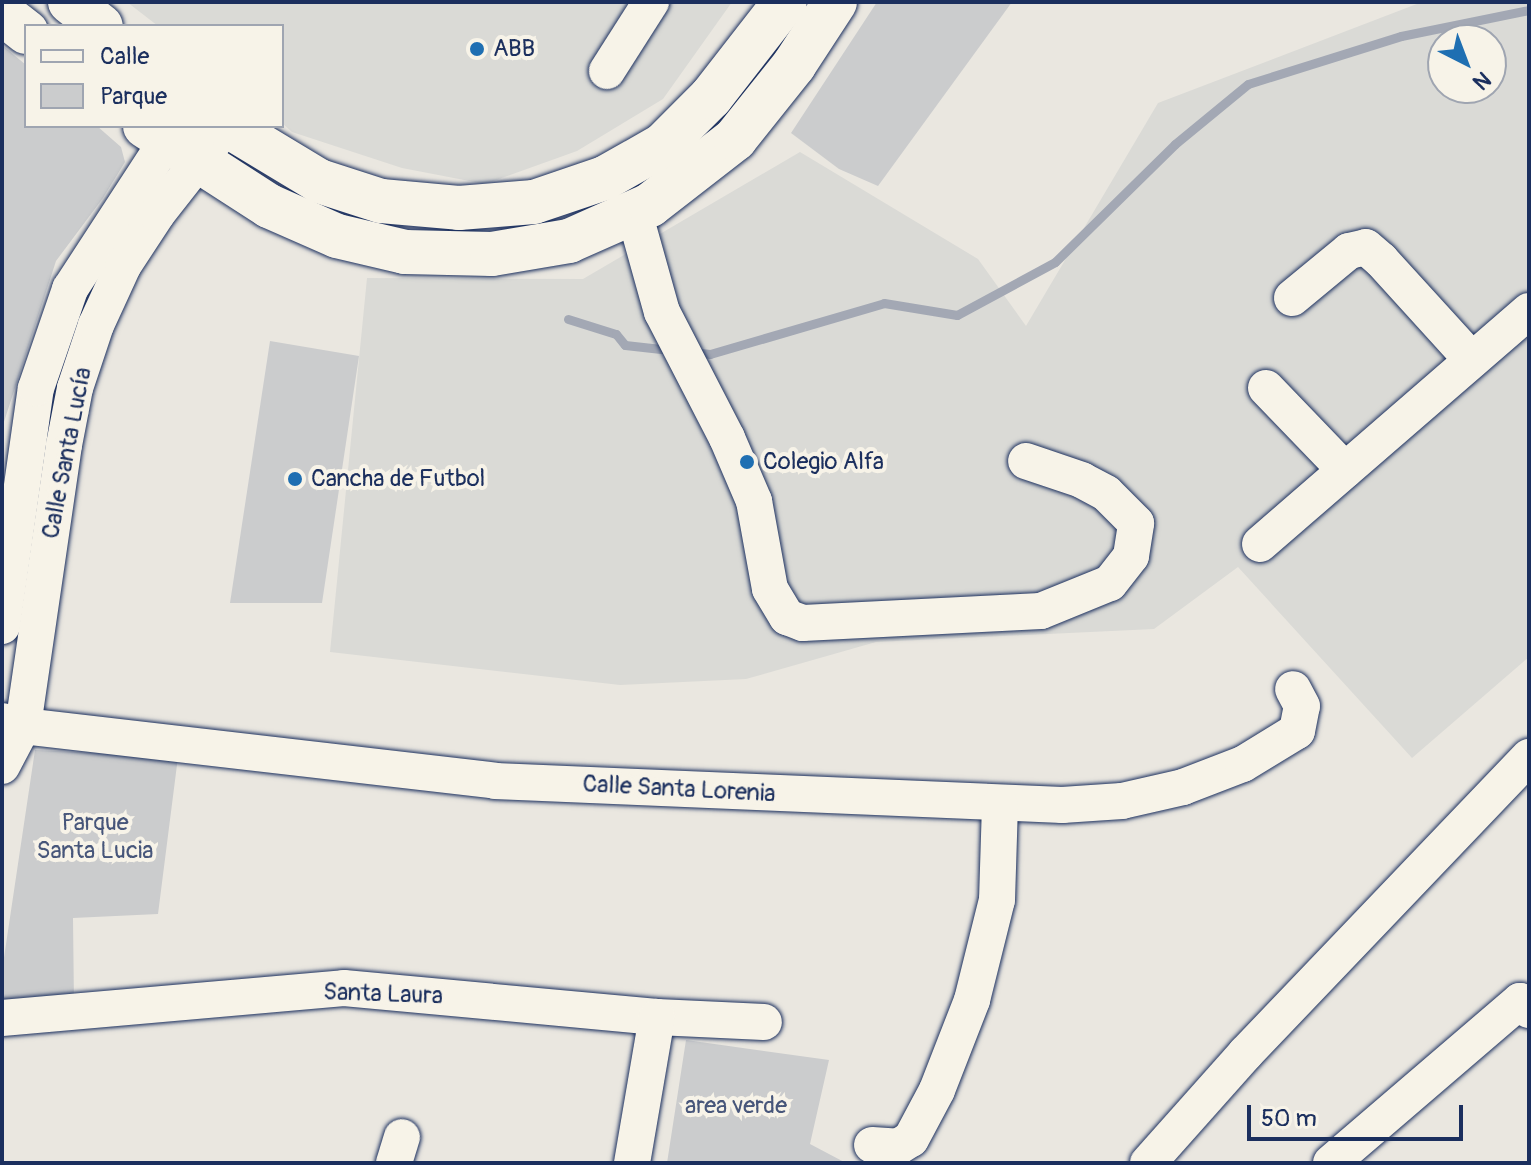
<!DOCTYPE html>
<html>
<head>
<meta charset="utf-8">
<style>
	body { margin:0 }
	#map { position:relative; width:1531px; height:1165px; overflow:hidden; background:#eae7e0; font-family:Pangolin,sans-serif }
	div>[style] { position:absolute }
	.built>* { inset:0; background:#dadad6 }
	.green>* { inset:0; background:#cbcccd }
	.stream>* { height:9px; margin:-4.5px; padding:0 4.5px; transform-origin:4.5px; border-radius:4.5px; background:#a3a8b4 }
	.roads { filter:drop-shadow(0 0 2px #1b2f5e) drop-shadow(0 0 2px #1b2f5e) }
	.minor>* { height:36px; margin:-18px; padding:0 18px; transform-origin:18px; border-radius:18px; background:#f7f3e8 }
	.major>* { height:44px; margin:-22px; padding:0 22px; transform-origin:22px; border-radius:22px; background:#f7f3e8 }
	.dots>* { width:22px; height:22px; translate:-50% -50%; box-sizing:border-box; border:4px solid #f7f3e8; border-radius:50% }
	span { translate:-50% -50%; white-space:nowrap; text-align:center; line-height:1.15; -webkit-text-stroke:8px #f7f3e8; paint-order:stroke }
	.poi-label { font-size:24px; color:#1b2f5e }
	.left { translate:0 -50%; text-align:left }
	.street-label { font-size:24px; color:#1b2f5e }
	.park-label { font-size:24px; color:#47567a }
	.frame { position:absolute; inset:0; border:4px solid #1b2f5e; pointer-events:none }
	.legend { position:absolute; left:24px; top:24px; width:260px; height:104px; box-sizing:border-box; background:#f7f3e8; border:2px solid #9fa5b1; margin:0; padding:10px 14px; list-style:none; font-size:24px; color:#1b2f5e }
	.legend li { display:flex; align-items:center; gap:16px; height:40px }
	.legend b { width:40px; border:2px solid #9fa5b1 }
	.north { position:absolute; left:1427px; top:24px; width:80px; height:80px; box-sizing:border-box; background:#f7f3e8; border:2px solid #9fa5b1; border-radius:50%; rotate:138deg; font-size:22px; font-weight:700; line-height:32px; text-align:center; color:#1b2f5e }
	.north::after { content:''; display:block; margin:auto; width:28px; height:36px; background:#1f6fb2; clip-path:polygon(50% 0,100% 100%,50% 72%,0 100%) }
	.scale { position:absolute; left:1247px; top:1105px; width:216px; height:36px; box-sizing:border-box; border:4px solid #1b2f5e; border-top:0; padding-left:10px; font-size:24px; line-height:28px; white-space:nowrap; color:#1b2f5e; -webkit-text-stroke:6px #f7f3e8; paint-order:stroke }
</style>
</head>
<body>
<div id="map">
	<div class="built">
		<div style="clip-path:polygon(127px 2px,732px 2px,663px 99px,577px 151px,485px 184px,402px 168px,292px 132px,282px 123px,282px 26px,158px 26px)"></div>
		<div style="clip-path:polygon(evenodd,1422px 2px,1529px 2px,1529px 657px,1412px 758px,1238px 567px,1154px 629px,876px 642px,746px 679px,620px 685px,330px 652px,367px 278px,583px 279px,800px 152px,978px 259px,1026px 326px,1158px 103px,1422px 2px,1443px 40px,1491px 40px,1491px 88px,1443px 88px,1443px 40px)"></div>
	</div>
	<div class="green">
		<div style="clip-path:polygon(877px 2px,1012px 2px,878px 186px,839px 169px,791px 133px)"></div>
		<div style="clip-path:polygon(2px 45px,26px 65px,26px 126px,97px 126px,121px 147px,125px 162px,103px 198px,56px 261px,2px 428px)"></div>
		<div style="clip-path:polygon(270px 341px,359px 356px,322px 603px,230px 603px)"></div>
		<div style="clip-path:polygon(35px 750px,178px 757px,158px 914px,73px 918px,74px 1005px,2px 1006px,2px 971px)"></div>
		<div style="clip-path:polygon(686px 1040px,829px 1060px,810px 1144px,846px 1163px,667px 1163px)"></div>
	</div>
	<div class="stream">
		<div style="left:568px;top:319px;width:50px;rotate:17.4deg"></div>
		<div style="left:616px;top:334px;width:14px;rotate:51deg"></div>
		<div style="left:625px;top:345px;width:45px;rotate:6.3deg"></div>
		<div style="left:692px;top:352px;width:18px;rotate:6deg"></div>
		<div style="left:710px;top:354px;width:181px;rotate:-16.3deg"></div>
		<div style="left:884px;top:303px;width:74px;rotate:9.3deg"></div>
		<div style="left:957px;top:315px;width:111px;rotate:-28.4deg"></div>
		<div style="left:1055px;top:262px;width:168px;rotate:-44.5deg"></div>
		<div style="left:1175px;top:144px;width:94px;rotate:-39.4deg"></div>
		<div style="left:1248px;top:84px;width:160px;rotate:-17.4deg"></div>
		<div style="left:1401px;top:36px;width:131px;rotate:-11.5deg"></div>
	</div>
	<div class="roads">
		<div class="minor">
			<div style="left:607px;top:71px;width:82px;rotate:-57.5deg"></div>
			<div style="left:634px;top:212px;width:104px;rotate:74.4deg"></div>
			<div style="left:662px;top:312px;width:142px;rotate:62.7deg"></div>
			<div style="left:727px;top:438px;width:69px;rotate:66.8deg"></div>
			<div style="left:754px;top:501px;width:89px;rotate:79.7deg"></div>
			<div style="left:770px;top:589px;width:33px;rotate:59deg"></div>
			<div style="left:787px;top:617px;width:17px;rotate:21deg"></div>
			<div style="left:803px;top:623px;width:238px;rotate:-2.9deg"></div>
			<div style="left:1041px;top:611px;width:74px;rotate:-22.1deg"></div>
			<div style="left:1110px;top:583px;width:34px;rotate:-52deg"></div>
			<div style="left:1131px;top:556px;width:33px;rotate:-81deg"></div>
			<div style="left:1136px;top:523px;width:42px;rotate:-135deg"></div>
			<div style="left:1106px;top:493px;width:27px;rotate:-152deg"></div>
			<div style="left:1082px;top:480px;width:59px;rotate:-161.3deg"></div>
			<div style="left:1292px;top:298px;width:74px;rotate:-39.5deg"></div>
			<div style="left:1349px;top:251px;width:17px;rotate:-13deg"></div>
			<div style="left:1366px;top:247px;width:20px;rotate:41deg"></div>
			<div style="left:1381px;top:260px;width:135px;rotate:47.7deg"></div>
			<div style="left:1266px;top:388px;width:114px;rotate:46.1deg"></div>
			<div style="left:1260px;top:544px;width:356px;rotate:-40.9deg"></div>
			<div style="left:2px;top:626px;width:240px;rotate:-81.9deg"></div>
			<div style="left:36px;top:388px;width:105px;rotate:-71deg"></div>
			<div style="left:70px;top:289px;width:176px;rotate:-56.9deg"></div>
			<div style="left:166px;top:142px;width:30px;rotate:-15deg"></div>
			<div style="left:2px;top:721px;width:22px;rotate:13deg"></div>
			<div style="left:23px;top:726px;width:475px;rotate:6.6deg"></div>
			<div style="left:495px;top:781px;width:568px;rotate:2.42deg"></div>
			<div style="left:1062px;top:805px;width:60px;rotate:-3.8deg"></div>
			<div style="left:1122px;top:801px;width:63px;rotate:-12.9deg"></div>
			<div style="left:1183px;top:787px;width:64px;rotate:-21deg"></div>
			<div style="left:1243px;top:764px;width:63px;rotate:-31.4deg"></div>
			<div style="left:1297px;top:731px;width:25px;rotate:-79deg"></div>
			<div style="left:1302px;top:706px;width:19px;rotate:-118deg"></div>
			<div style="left:2px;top:766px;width:45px;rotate:-62.3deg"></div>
			<div style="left:23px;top:726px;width:284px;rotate:-81.7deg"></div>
			<div style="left:64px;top:445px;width:58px;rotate:-79.1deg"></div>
			<div style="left:75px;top:388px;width:66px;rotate:-71.6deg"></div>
			<div style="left:96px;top:325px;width:65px;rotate:-65.4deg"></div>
			<div style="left:123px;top:266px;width:62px;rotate:-56.8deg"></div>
			<div style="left:157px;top:214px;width:112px;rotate:-51.9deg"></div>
			<div style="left:2px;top:1018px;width:343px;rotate:-5deg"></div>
			<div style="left:344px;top:988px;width:314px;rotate:5.3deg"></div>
			<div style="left:657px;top:1017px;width:107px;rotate:2.7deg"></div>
			<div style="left:872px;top:1145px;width:26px;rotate:4deg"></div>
			<div style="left:898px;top:1147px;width:15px;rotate:-32deg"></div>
			<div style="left:911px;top:1139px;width:55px;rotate:-62deg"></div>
			<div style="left:937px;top:1090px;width:97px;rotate:-68.7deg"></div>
			<div style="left:972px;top:1000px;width:103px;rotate:-76deg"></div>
			<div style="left:997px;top:900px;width:95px;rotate:-88.2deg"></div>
			<div style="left:394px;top:1163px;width:27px;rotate:-73deg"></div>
			<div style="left:632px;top:1163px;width:148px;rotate:-80.3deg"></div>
			<div style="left:1148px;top:1163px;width:146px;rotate:-48.3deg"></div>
			<div style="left:1245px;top:1054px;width:411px;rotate:-46.3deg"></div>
			<div style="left:1331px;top:1163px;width:249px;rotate:-40.6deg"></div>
			<div style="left:1520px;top:1001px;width:13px;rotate:45deg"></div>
		</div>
		<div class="major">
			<div style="left:70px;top:2px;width:39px;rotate:38deg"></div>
			<div style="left:2px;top:13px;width:31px;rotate:38deg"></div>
			<div style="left:145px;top:126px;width:148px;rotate:32.8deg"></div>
			<div style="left:269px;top:206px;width:74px;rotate:23.8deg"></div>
			<div style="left:337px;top:236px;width:70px;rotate:13.2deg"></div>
			<div style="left:405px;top:252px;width:87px;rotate:1.3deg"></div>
			<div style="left:492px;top:254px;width:78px;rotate:-9.6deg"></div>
			<div style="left:569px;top:241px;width:89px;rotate:-24deg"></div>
			<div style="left:650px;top:205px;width:108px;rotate:-37.8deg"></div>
			<div style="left:735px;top:139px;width:95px;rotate:-51.4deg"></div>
			<div style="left:794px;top:65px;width:75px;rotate:-56.9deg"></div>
			<div style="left:228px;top:126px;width:106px;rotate:31.1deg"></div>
			<div style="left:319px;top:181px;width:65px;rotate:17.9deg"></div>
			<div style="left:381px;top:201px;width:78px;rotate:5.1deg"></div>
			<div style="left:459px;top:208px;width:75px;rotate:-4.6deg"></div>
			<div style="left:534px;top:202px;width:75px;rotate:-18.7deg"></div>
			<div style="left:605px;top:178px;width:67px;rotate:-29.6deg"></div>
			<div style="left:663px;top:145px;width:68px;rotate:-45deg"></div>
			<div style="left:711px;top:97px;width:120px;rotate:-52.1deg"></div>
		</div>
	</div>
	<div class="dots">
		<div style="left:477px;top:49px;background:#1f6fb2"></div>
		<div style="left:747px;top:462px;background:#1f6fb2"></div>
		<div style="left:295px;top:479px;background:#1f6fb2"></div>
	</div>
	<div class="poi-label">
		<span class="left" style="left:493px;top:49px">ABB</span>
		<span class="left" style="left:763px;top:462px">Colegio Alfa</span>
		<span class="left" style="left:311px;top:479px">Cancha de Futbol</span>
	</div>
	<div class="street-label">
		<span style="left:67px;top:453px;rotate:-79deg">Calle Santa Lucía</span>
		<span style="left:679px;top:789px;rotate:3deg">Calle Santa Lorenia</span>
		<span style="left:383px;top:994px;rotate:2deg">Santa Laura</span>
	</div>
	<div class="park-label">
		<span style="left:95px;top:837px">Parque<br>Santa Lucia</span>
		<span style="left:736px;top:1106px">area verde</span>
	</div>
	<div class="frame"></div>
	<ul class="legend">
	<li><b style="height:10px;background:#f7f3e8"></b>Calle</li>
	<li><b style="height:22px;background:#cbcccd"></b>Parque</li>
	</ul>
	<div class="north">N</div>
	<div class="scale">50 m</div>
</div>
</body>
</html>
